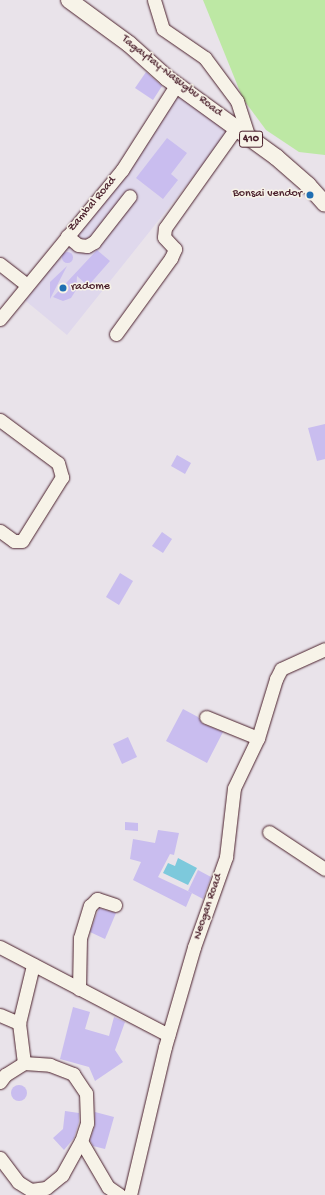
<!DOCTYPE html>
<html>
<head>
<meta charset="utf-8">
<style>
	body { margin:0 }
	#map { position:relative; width:325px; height:1195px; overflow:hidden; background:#e9e3ea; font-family:"Gochi Hand",sans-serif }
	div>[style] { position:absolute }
	.built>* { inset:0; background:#dfd8ec }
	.green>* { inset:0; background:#bde8a4 }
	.water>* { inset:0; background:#7dc9dc }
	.building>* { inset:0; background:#c9bdef }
	.round { border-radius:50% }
	.roads { filter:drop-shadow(0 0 1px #4a1f2b) drop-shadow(0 0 1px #4a1f2b) }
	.minor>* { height:13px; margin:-6.5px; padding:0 6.5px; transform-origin:6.5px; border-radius:6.5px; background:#f7f3e8 }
	.major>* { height:16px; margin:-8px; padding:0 8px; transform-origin:8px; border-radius:8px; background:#f7f3e8 }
	.dots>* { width:11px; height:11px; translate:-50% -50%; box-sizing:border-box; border:2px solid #f7f3e8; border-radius:50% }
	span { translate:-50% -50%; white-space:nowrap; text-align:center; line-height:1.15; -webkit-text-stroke:3px #f7f3e8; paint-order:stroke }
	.shield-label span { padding:1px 3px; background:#f7f3e8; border:1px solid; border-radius:3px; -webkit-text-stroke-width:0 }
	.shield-label { font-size:11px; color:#4a1f2b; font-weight:700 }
	.street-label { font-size:12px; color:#4a1f2b }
	.poi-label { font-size:12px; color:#4a1f2b }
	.right { translate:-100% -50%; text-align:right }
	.left { translate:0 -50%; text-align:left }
</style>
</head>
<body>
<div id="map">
	<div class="built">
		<div style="clip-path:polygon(186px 97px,230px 131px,67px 335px,21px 297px,77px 232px,175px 98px)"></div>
	</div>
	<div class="green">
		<div style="clip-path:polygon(203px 0,325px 0,325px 155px,299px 152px,266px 130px,243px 99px)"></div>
	</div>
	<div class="water">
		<div style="clip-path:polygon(178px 858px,197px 868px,188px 885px,163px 873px,168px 863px,175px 866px)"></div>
	</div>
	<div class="building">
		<div style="clip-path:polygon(146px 72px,162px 86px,153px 100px,135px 88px)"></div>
		<div style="clip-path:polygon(167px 138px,187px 153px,171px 174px,178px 180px,163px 199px,136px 178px)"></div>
		<div style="clip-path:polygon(97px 250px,110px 261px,88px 286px,77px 276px,76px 290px,71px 298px,63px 301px,53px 297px)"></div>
		<div class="round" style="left:61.5px;top:251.5px;width:11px;height:11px"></div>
		<div style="clip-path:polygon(67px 266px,50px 299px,50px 282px)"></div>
		<div style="clip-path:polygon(325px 424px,325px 459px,317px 461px,308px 428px)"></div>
		<div style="clip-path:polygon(177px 455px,191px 463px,185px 474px,171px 466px)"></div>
		<div style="clip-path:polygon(162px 532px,172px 539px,163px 553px,152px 546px)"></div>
		<div style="clip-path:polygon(120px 573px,133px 581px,119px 605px,106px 597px)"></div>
		<div style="clip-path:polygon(183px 709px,198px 717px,203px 724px,223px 732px,207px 763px,166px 741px)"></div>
		<div style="clip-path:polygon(128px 737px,137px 757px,122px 764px,113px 744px)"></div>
		<div style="clip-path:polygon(125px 822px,138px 823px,138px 831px,125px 830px)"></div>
		<div style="clip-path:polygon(158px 830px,179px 833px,174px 855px,170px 854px,158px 877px,192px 893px,186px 907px,133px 880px,141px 862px,130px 859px,133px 839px,155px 843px)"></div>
		<div style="clip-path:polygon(198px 870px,211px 877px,203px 899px,188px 891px)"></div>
		<div style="clip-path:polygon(99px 908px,116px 913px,105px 939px,90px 932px)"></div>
		<div style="clip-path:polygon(73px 1007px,90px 1012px,85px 1029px,109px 1036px,114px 1017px,125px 1022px,115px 1050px,123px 1062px,95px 1081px,89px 1067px,60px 1059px)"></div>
		<div class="round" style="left:11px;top:1085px;width:16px;height:16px"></div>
		<div style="clip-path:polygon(65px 1111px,79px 1113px,79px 1122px,74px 1138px,64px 1150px,53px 1138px,63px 1129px)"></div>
		<div style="clip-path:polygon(95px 1112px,114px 1117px,105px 1149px,93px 1146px,90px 1140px,95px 1125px)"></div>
	</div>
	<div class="roads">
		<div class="minor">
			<div style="left:154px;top:0;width:30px;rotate:73deg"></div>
			<div style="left:163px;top:29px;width:51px;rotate:34.6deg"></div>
			<div style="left:205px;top:58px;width:54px;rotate:53.3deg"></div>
			<div style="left:237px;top:101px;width:38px;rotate:72deg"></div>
			<div style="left:67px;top:236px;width:14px;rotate:39deg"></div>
			<div style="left:78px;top:245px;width:9px;rotate:6deg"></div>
			<div style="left:87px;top:246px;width:8px;rotate:-30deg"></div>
			<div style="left:94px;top:242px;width:58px;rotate:-52deg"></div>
			<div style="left:0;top:264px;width:34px;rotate:38deg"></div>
			<div style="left:0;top:319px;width:193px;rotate:-50.7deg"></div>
			<div style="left:122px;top:170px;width:102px;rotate:-57.4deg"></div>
			<div style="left:116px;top:334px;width:94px;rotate:-54.1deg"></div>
			<div style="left:171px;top:258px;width:10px;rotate:-66deg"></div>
			<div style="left:175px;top:249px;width:16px;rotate:-133deg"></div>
			<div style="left:164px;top:237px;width:9px;rotate:-84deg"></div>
			<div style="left:165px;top:228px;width:123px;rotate:-54.6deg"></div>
			<div style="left:0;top:420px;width:72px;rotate:36.6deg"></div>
			<div style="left:58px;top:463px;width:15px;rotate:74deg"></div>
			<div style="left:62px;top:477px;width:75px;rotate:122deg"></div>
			<div style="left:22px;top:541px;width:8px;rotate:180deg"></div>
			<div style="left:14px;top:541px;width:17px;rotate:-144deg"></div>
			<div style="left:206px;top:717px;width:56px;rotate:22deg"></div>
			<div style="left:269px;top:832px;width:67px;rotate:33.5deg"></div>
			<div style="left:0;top:947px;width:190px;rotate:27.6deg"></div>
			<div style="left:79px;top:989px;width:51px;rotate:-88.9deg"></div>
			<div style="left:80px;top:938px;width:34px;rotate:-73deg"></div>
			<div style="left:90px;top:906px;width:10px;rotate:-45deg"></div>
			<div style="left:97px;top:899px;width:19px;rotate:18deg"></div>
			<div style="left:0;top:1015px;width:21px;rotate:23deg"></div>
			<div style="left:19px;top:1023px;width:40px;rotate:82.9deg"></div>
			<div style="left:19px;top:1023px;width:60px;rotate:-76.4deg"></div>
			<div style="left:0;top:1082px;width:9px;rotate:-54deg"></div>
			<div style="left:5px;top:1075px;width:22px;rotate:-32deg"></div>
			<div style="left:24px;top:1063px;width:26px;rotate:4deg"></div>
			<div style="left:50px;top:1065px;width:25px;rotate:21deg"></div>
			<div style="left:73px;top:1074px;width:23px;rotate:56deg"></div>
			<div style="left:86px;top:1093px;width:30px;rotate:88deg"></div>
			<div style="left:87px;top:1123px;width:19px;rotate:108deg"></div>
			<div style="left:81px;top:1141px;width:53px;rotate:59.6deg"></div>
			<div style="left:108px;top:1187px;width:14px;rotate:34deg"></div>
			<div style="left:0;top:1158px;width:30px;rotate:53deg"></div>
			<div style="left:18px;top:1182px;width:15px;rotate:32deg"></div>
			<div style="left:31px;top:1190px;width:15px;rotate:-8deg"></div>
			<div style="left:46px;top:1188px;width:21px;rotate:-39deg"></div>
			<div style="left:62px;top:1175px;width:39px;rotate:-61deg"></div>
			<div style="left:130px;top:1195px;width:152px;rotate:-76.7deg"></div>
			<div style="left:165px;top:1047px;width:104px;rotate:-73.8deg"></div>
			<div style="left:194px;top:947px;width:96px;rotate:-70.4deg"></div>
			<div style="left:226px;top:857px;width:69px;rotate:-83.4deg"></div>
			<div style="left:234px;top:788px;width:55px;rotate:-64.4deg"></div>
			<div style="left:258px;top:738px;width:62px;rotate:-73deg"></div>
			<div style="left:276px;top:679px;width:11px;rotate:-63deg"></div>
			<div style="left:281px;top:669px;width:48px;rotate:-24.4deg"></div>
		</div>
		<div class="major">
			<div style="left:69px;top:0;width:74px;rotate:36.3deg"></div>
			<div style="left:129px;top:44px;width:51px;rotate:41.8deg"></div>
			<div style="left:167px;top:78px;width:135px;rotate:35.9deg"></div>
			<div style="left:276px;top:157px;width:43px;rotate:41.2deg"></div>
			<div style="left:308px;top:185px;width:25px;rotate:48deg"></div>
		</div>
	</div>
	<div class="dots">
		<div style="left:310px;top:195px;background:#1f6fb2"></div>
		<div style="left:63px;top:288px;background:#1f6fb2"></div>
	</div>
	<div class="shield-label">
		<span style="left:251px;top:139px">410</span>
	</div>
	<div class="street-label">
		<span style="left:171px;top:77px;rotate:38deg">Tagaytay-Nasugbu Road</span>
		<span style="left:93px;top:205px;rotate:-50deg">Zambal Road</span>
		<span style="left:209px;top:907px;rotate:-71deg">Neogan Road</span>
	</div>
	<div class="poi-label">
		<span class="right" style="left:302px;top:195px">Bonsai vendor</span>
		<span class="left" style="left:71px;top:288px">radome</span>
	</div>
</div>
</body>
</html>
